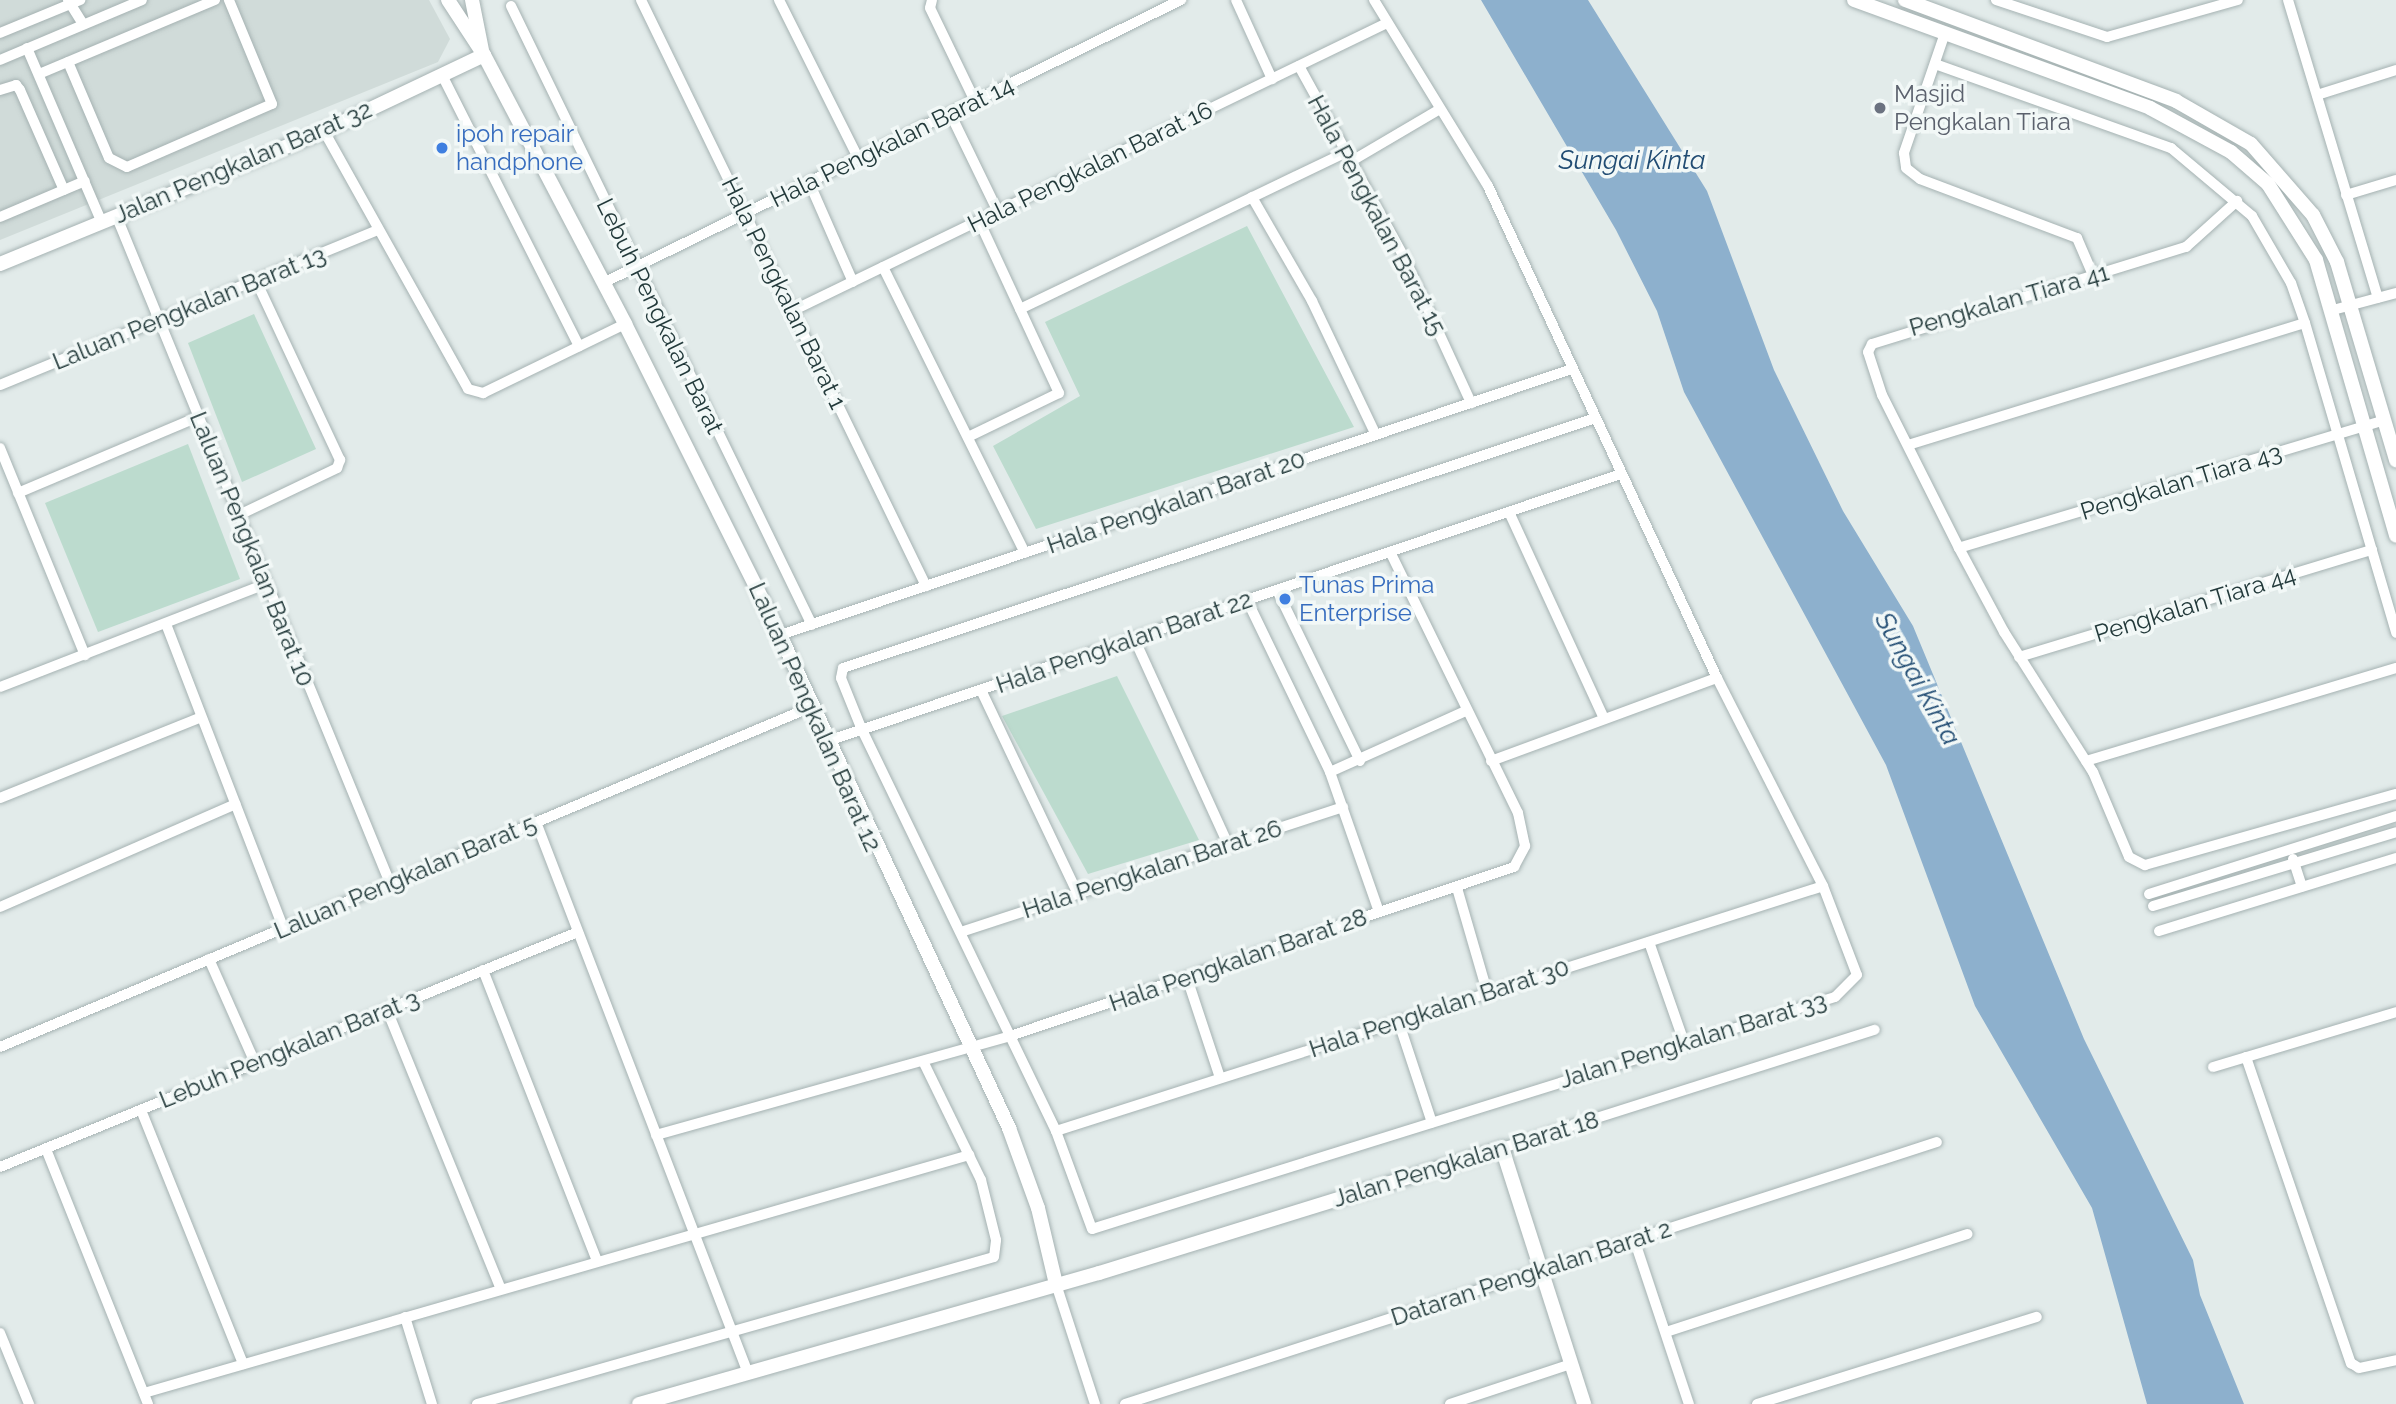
<!DOCTYPE html>
<html>
<head>
<meta charset="utf-8">
<style>
	body { margin:0 }
	#map { position:relative; width:2396px; height:1404px; overflow:hidden; background:#e2ebea; font-family:Raleway,sans-serif }
	div>[style] { position:absolute }
	.built>* { inset:0; background:#d0dbd9 }
	.green>* { inset:0; background:#bcdbce }
	.water>* { inset:0; background:#8db0cd }
	.roads { filter:drop-shadow(0 0 2px #a5b2b2) drop-shadow(0 0 2px #a5b2b2) }
	.street>* { height:10px; margin:-5px; padding:0 5px; transform-origin:5px; border-radius:5px; background:#fff }
	.secondary>* { height:14px; margin:-7px; padding:0 7px; transform-origin:7px; border-radius:7px; background:#fff }
	.dots>* { width:19px; height:19px; translate:-50% -50%; box-sizing:border-box; border:4px solid #f2f8f7; border-radius:50% }
	span { translate:-50% -50%; white-space:nowrap; text-align:center; line-height:1.15; -webkit-text-stroke:7px #f2f8f7; paint-order:stroke }
	.worship-label { font-size:24px; color:#5b616d }
	.left { translate:0 -50%; text-align:left }
	.shop-label { font-size:24px; color:#366cbe }
	.street-label { font-size:24px; color:#233a3b }
	.water-label { font-size:26px; color:#214c73; font-style:italic }
</style>
</head>
<body>
<div id="map">
	<div class="built">
		<div style="clip-path:polygon(0 0,429px 0,450px 39px,438px 62px,0 240px)"></div>
	</div>
	<div class="green">
		<div style="clip-path:polygon(1247px 226px,1354px 427px,1036px 529px,993px 446px,1080px 396px,1045px 322px)"></div>
		<div style="clip-path:polygon(254px 314px,316px 449px,242px 482px,188px 343px)"></div>
		<div style="clip-path:polygon(188px 444px,240px 579px,98px 632px,45px 503px)"></div>
		<div style="clip-path:polygon(1117px 676px,1199px 840px,1088px 874px,1002px 716px)"></div>
	</div>
	<div class="water">
		<div style="clip-path:polygon(1481px 0,1588px 0,1707px 191px,1774px 370px,1843px 511px,1913px 626px,2084px 1039px,2193px 1260px,2200px 1295px,2244px 1404px,2147px 1404px,2092px 1208px,1975px 1006px,1886px 765px,1684px 392px,1657px 311px,1616px 230px)"></div>
	</div>
	<div class="roads">
		<div class="street">
			<div style="left:68px;top:0;width:28px;rotate:58deg"></div>
			<div style="left:641px;top:0;width:652px;rotate:64.06deg"></div>
			<div style="left:779px;top:0;width:177px;rotate:63.4deg"></div>
			<div style="left:932px;top:0;width:8px;rotate:104deg"></div>
			<div style="left:930px;top:8px;width:103px;rotate:64.2deg"></div>
			<div style="left:1236px;top:0;width:87px;rotate:65.5deg"></div>
			<div style="left:1374px;top:0;width:218px;rotate:58.5deg"></div>
			<div style="left:1488px;top:186px;width:543px;rotate:65.04deg"></div>
			<div style="left:1717px;top:678px;width:233px;rotate:63deg"></div>
			<div style="left:1823px;top:886px;width:95px;rotate:69.1deg"></div>
			<div style="left:1857px;top:975px;width:31px;rotate:135deg"></div>
			<div style="left:1835px;top:997px;width:778px;rotate:162.66deg"></div>
			<div style="left:1092px;top:1229px;width:104px;rotate:-110.2deg"></div>
			<div style="left:1056px;top:1131px;width:445px;rotate:-115.8deg"></div>
			<div style="left:862px;top:730px;width:56px;rotate:-112deg"></div>
			<div style="left:841px;top:678px;width:10px;rotate:-79deg"></div>
			<div style="left:843px;top:668px;width:793px;rotate:-18.37deg"></div>
			<div style="left:1996px;top:0;width:117px;rotate:18.4deg"></div>
			<div style="left:2107px;top:37px;width:136px;rotate:-15.8deg"></div>
			<div style="left:2288px;top:0;width:311px;rotate:73.2deg"></div>
			<div style="left:511px;top:6px;width:688px;rotate:64.07deg"></div>
			<div style="left:0;top:33px;width:87px;rotate:-22.4deg"></div>
			<div style="left:1945px;top:33px;width:127px;rotate:108.9deg"></div>
			<div style="left:1904px;top:153px;width:15px;rotate:82deg"></div>
			<div style="left:1906px;top:168px;width:18px;rotate:38deg"></div>
			<div style="left:1920px;top:179px;width:168px;rotate:20.6deg"></div>
			<div style="left:2077px;top:238px;width:40px;rotate:66.6deg"></div>
			<div style="left:27px;top:48px;width:188px;rotate:66.8deg"></div>
			<div style="left:0;top:60px;width:154px;rotate:-22.9deg"></div>
			<div style="left:68px;top:62px;width:104px;rotate:66.9deg"></div>
			<div style="left:109px;top:158px;width:20px;rotate:27deg"></div>
			<div style="left:127px;top:167px;width:158px;rotate:-23.5deg"></div>
			<div style="left:272px;top:104px;width:113px;rotate:-112.5deg"></div>
			<div style="left:1935px;top:64px;width:251px;rotate:19.6deg"></div>
			<div style="left:2171px;top:148px;width:106px;rotate:40deg"></div>
			<div style="left:2252px;top:216px;width:78px;rotate:59.8deg"></div>
			<div style="left:2291px;top:283px;width:42px;rotate:70.7deg"></div>
			<div style="left:2305px;top:323px;width:323px;rotate:73.6deg"></div>
			<div style="left:1299px;top:66px;width:218px;rotate:61.2deg"></div>
			<div style="left:1404px;top:257px;width:161px;rotate:65.3deg"></div>
			<div style="left:39px;top:74px;width:191px;rotate:-22.8deg"></div>
			<div style="left:442px;top:75px;width:304px;rotate:63.2deg"></div>
			<div style="left:0;top:90px;width:17px;rotate:-17deg"></div>
			<div style="left:16px;top:85px;width:6px;rotate:51deg"></div>
			<div style="left:20px;top:90px;width:109px;rotate:66.3deg"></div>
			<div style="left:2317px;top:95px;width:83px;rotate:-17.6deg"></div>
			<div style="left:950px;top:113px;width:110px;rotate:64.1deg"></div>
			<div style="left:324px;top:131px;width:295px;rotate:60.8deg"></div>
			<div style="left:468px;top:389px;width:16px;rotate:15deg"></div>
			<div style="left:483px;top:393px;width:158px;rotate:-25.9deg"></div>
			<div style="left:1350px;top:162px;width:104px;rotate:-30.5deg"></div>
			<div style="left:809px;top:182px;width:109px;rotate:66.3deg"></div>
			<div style="left:2346px;top:195px;width:52px;rotate:-16.7deg"></div>
			<div style="left:1252px;top:197px;width:120px;rotate:60deg"></div>
			<div style="left:1312px;top:301px;width:148px;rotate:64.5deg"></div>
			<div style="left:116px;top:215px;width:722px;rotate:67.7deg"></div>
			<div style="left:0;top:217px;width:92px;rotate:-23deg"></div>
			<div style="left:883px;top:267px;width:319px;rotate:63.6deg"></div>
			<div style="left:603px;top:283px;width:644px;rotate:-26.09deg"></div>
			<div style="left:1020px;top:309px;width:360px;rotate:-25.7deg"></div>
			<div style="left:2333px;top:310px;width:65px;rotate:-15.1deg"></div>
			<div style="left:792px;top:311px;width:661px;rotate:-25.83deg"></div>
			<div style="left:0;top:385px;width:408px;rotate:-22.3deg"></div>
			<div style="left:2385px;top:420px;width:445px;rotate:163.3deg"></div>
			<div style="left:1959px;top:548px;width:95px;rotate:61.8deg"></div>
			<div style="left:2004px;top:632px;width:166px;rotate:57.6deg"></div>
			<div style="left:2093px;top:772px;width:92px;rotate:67deg"></div>
			<div style="left:2129px;top:857px;width:18px;rotate:27deg"></div>
			<div style="left:2145px;top:865px;width:261px;rotate:-15.8deg"></div>
			<div style="left:968px;top:437px;width:101px;rotate:-25.8deg"></div>
			<div style="left:1059px;top:393px;width:190px;rotate:-114.9deg"></div>
			<div style="left:1908px;top:445px;width:415px;rotate:-17.1deg"></div>
			<div style="left:0;top:448px;width:224px;rotate:67.7deg"></div>
			<div style="left:18px;top:493px;width:195px;rotate:-22.9deg"></div>
			<div style="left:1509px;top:512px;width:225px;rotate:65.3deg"></div>
			<div style="left:239px;top:515px;width:109px;rotate:-25.6deg"></div>
			<div style="left:337px;top:468px;width:9px;rotate:-69deg"></div>
			<div style="left:340px;top:460px;width:195px;rotate:-115.1deg"></div>
			<div style="left:1959px;top:548px;width:171px;rotate:-116.7deg"></div>
			<div style="left:1882px;top:395px;width:45px;rotate:-108deg"></div>
			<div style="left:1868px;top:352px;width:9px;rotate:-63deg"></div>
			<div style="left:1872px;top:344px;width:329px;rotate:-17.2deg"></div>
			<div style="left:2186px;top:247px;width:69px;rotate:-42deg"></div>
			<div style="left:1277px;top:590px;width:190px;rotate:64.1deg"></div>
			<div style="left:1247px;top:600px;width:191px;rotate:64.2deg"></div>
			<div style="left:1330px;top:772px;width:148px;rotate:70.7deg"></div>
			<div style="left:166px;top:624px;width:326px;rotate:68.9deg"></div>
			<div style="left:780px;top:635px;width:835px;rotate:-18.57deg"></div>
			<div style="left:1134px;top:638px;width:226px;rotate:65.5deg"></div>
			<div style="left:2019px;top:657px;width:369px;rotate:-16.9deg"></div>
			<div style="left:0;top:687px;width:285px;rotate:-21.2deg"></div>
			<div style="left:981px;top:690px;width:224px;rotate:64.6deg"></div>
			<div style="left:825px;top:742px;width:840px;rotate:-18.61deg"></div>
			<div style="left:1491px;top:761px;width:241px;rotate:-20.2deg"></div>
			<div style="left:2086px;top:761px;width:324px;rotate:-16.7deg"></div>
			<div style="left:1330px;top:772px;width:149px;rotate:-24.2deg"></div>
			<div style="left:0;top:798px;width:217px;rotate:-21.9deg"></div>
			<div style="left:536px;top:822px;width:590px;rotate:68.96deg"></div>
			<div style="left:2293px;top:859px;width:29px;rotate:72deg"></div>
			<div style="left:1457px;top:888px;width:107px;rotate:73.8deg"></div>
			<div style="left:2149px;top:894px;width:259px;rotate:-17.5deg"></div>
			<div style="left:2153px;top:906px;width:254px;rotate:-16.9deg"></div>
			<div style="left:0;top:907px;width:257px;rotate:-23.6deg"></div>
			<div style="left:2159px;top:931px;width:248px;rotate:-17.1deg"></div>
			<div style="left:961px;top:932px;width:402px;rotate:-18.1deg"></div>
			<div style="left:1649px;top:942px;width:106px;rotate:70.7deg"></div>
			<div style="left:209px;top:959px;width:114px;rotate:66.1deg"></div>
			<div style="left:483px;top:970px;width:313px;rotate:68.6deg"></div>
			<div style="left:1187px;top:978px;width:105px;rotate:71.7deg"></div>
			<div style="left:387px;top:1010px;width:301px;rotate:67.8deg"></div>
			<div style="left:1398px;top:1020px;width:108px;rotate:71.7deg"></div>
			<div style="left:0;top:1047px;width:877px;rotate:-22.74deg"></div>
			<div style="left:2246px;top:1057px;width:324px;rotate:71.1deg"></div>
			<div style="left:2351px;top:1363px;width:9px;rotate:32deg"></div>
			<div style="left:2359px;top:1368px;width:38px;rotate:-12deg"></div>
			<div style="left:2213px;top:1067px;width:191px;rotate:-16.7deg"></div>
			<div style="left:141px;top:1110px;width:274px;rotate:68.1deg"></div>
			<div style="left:1056px;top:1131px;width:805px;rotate:-17.71deg"></div>
			<div style="left:656px;top:1135px;width:368px;rotate:-15.6deg"></div>
			<div style="left:1010px;top:1036px;width:532px;rotate:-18.54deg"></div>
			<div style="left:1514px;top:867px;width:24px;rotate:-62deg"></div>
			<div style="left:1525px;top:846px;width:34px;rotate:-102deg"></div>
			<div style="left:1518px;top:813px;width:291px;rotate:-116.1deg"></div>
			<div style="left:1502px;top:1148px;width:391px;rotate:-17.6deg"></div>
			<div style="left:46px;top:1149px;width:275px;rotate:68.2deg"></div>
			<div style="left:0;top:1167px;width:624px;rotate:-22.13deg"></div>
			<div style="left:1634px;top:1239px;width:174px;rotate:71.6deg"></div>
			<div style="left:1056px;top:1284px;width:126px;rotate:72deg"></div>
			<div style="left:405px;top:1317px;width:91px;rotate:72.8deg"></div>
			<div style="left:1666px;top:1332px;width:317px;rotate:-18deg"></div>
			<div style="left:0;top:1333px;width:77px;rotate:67.8deg"></div>
			<div style="left:144px;top:1393px;width:859px;rotate:-16.09deg"></div>
			<div style="left:477px;top:1404px;width:537px;rotate:-15.87deg"></div>
			<div style="left:994px;top:1257px;width:17px;rotate:-83deg"></div>
			<div style="left:996px;top:1240px;width:62px;rotate:-104deg"></div>
			<div style="left:981px;top:1180px;width:132px;rotate:-116deg"></div>
			<div style="left:1125px;top:1404px;width:853px;rotate:-17.88deg"></div>
			<div style="left:1450px;top:1404px;width:127px;rotate:-18.3deg"></div>
			<div style="left:1757px;top:1404px;width:293px;rotate:-17.3deg"></div>
		</div>
		<div class="secondary">
			<div style="left:448px;top:0;width:66px;rotate:56.8deg"></div>
			<div style="left:484px;top:55px;width:304px;rotate:62.3deg"></div>
			<div style="left:625px;top:324px;width:347px;rotate:63.5deg"></div>
			<div style="left:780px;top:635px;width:544px;rotate:65.08deg"></div>
			<div style="left:1009px;top:1128px;width:85px;rotate:70.1deg"></div>
			<div style="left:1038px;top:1208px;width:78px;rotate:76.7deg"></div>
			<div style="left:472px;top:0;width:51px;rotate:78.7deg"></div>
			<div style="left:1854px;top:0;width:315px;rotate:20deg"></div>
			<div style="left:2150px;top:108px;width:92px;rotate:28.5deg"></div>
			<div style="left:2231px;top:152px;width:49px;rotate:40.9deg"></div>
			<div style="left:2268px;top:184px;width:90px;rotate:57.7deg"></div>
			<div style="left:2316px;top:260px;width:287px;rotate:73.8deg"></div>
			<div style="left:1905px;top:0;width:289px;rotate:20.4deg"></div>
			<div style="left:2176px;top:101px;width:86px;rotate:29.8deg"></div>
			<div style="left:2251px;top:144px;width:94px;rotate:48.9deg"></div>
			<div style="left:2313px;top:215px;width:53px;rotate:62.9deg"></div>
			<div style="left:2337px;top:262px;width:207px;rotate:73.4deg"></div>
			<div style="left:0;top:264px;width:350px;rotate:-22.3deg"></div>
			<div style="left:324px;top:131px;width:177px;rotate:-25.4deg"></div>
			<div style="left:639px;top:1404px;width:478px;rotate:-15.9deg"></div>
			<div style="left:1099px;top:1273px;width:422px;rotate:-17.2deg"></div>
			<div style="left:1502px;top:1148px;width:269px;rotate:72.2deg"></div>
		</div>
	</div>
	<div class="dots">
		<div style="left:1880px;top:108px;background:#6b7280"></div>
		<div style="left:442px;top:148px;background:#3f7fe0"></div>
		<div style="left:1285px;top:599px;background:#3f7fe0"></div>
	</div>
	<div class="worship-label">
		<span class="left" style="left:1894px;top:108px">Masjid<br>Pengkalan Tiara</span>
	</div>
	<div class="shop-label">
		<span class="left" style="left:456px;top:148px">ipoh repair<br>handphone</span>
		<span class="left" style="left:1299px;top:599px">Tunas Prima<br>Enterprise</span>
	</div>
	<div class="street-label">
		<span style="left:892px;top:142px;rotate:-26deg">Hala Pengkalan Barat 14</span>
		<span style="left:243px;top:162px;rotate:-23deg">Jalan Pengkalan Barat 32</span>
		<span style="left:1090px;top:167px;rotate:-26deg">Hala Pengkalan Barat 16</span>
		<span style="left:1377px;top:215px;rotate:62deg">Hala Pengkalan Barat 15</span>
		<span style="left:784px;top:293px;rotate:64deg">Hala Pengkalan Barat 1</span>
		<span style="left:2009px;top:300px;rotate:-16deg">Pengkalan Tiara 41</span>
		<span style="left:189px;top:308px;rotate:-22deg">Laluan Pengkalan Barat 13</span>
		<span style="left:660px;top:316px;rotate:64deg">Lebuh Pengkalan Barat</span>
		<span style="left:2181px;top:482px;rotate:-17deg">Pengkalan Tiara 43</span>
		<span style="left:1176px;top:502px;rotate:-19deg">Hala Pengkalan Barat 20</span>
		<span style="left:252px;top:549px;rotate:68deg">Laluan Pengkalan Barat 10</span>
		<span style="left:2195px;top:604px;rotate:-17deg">Pengkalan Tiara 44</span>
		<span style="left:1124px;top:642px;rotate:-19deg">Hala Pengkalan Barat 22</span>
		<span style="left:815px;top:717px;rotate:66deg">Laluan Pengkalan Barat 12</span>
		<span style="left:1152px;top:869px;rotate:-18deg">Hala Pengkalan Barat 26</span>
		<span style="left:405px;top:877px;rotate:-23deg">Laluan Pengkalan Barat 5</span>
		<span style="left:1238px;top:960px;rotate:-19deg">Hala Pengkalan Barat 28</span>
		<span style="left:1439px;top:1008px;rotate:-18deg">Hala Pengkalan Barat 30</span>
		<span style="left:1693px;top:1040px;rotate:-17deg">Jalan Pengkalan Barat 33</span>
		<span style="left:289px;top:1049px;rotate:-22deg">Lebuh Pengkalan Barat 3</span>
		<span style="left:1466px;top:1159px;rotate:-17deg">Jalan Pengkalan Barat 18</span>
		<span style="left:1531px;top:1273px;rotate:-18deg">Dataran Pengkalan Barat 2</span>
	</div>
	<div class="water-label">
		<span style="left:1632px;top:161px">Sungai Kinta</span>
		<span style="left:1917px;top:679px;rotate:61deg">Sungai Kinta</span>
	</div>
</div>
</body>
</html>
